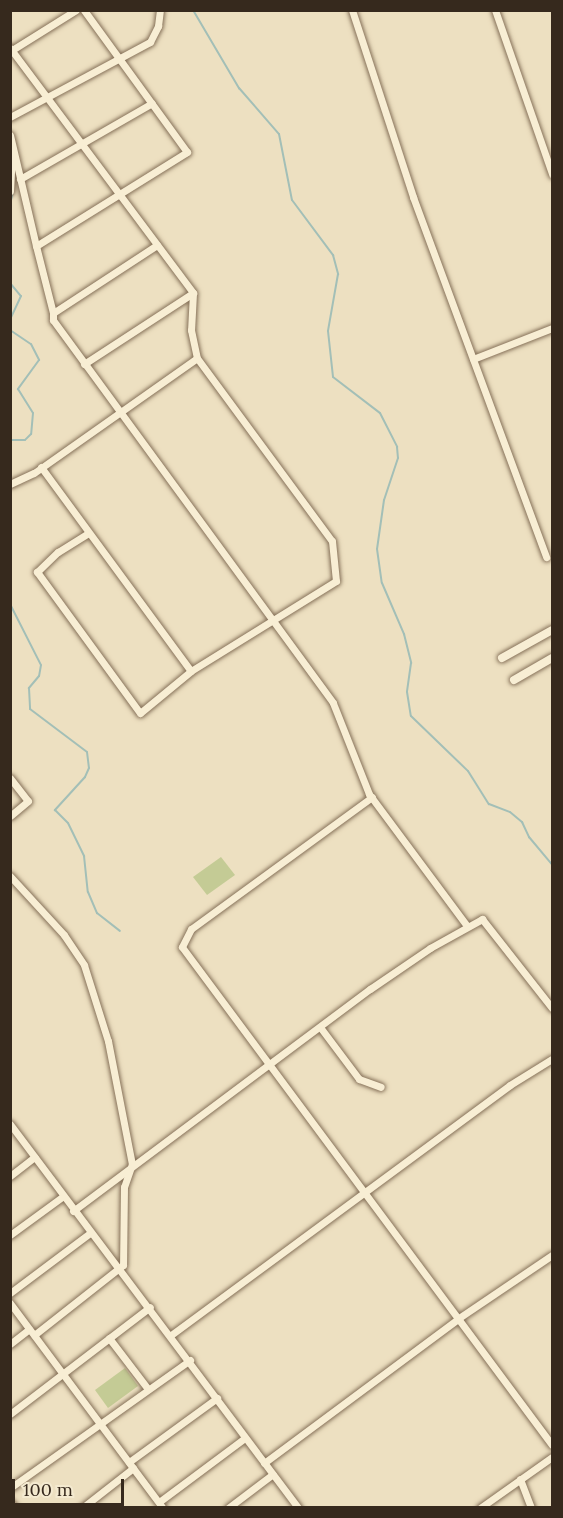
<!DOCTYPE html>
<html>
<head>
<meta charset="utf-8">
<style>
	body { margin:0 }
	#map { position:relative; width:563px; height:1518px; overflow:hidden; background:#ede0c1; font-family:Lora,serif }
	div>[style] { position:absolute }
	.green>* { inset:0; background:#c4cb95 }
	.stream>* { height:2px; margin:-1px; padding:0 1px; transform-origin:1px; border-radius:1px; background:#a3bfb7 }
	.roads { filter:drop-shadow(0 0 2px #867159) drop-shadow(0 0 2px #867159) }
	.minor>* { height:7px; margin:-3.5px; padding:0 3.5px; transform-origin:3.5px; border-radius:3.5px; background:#f8eed4 }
	.tertiary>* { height:8px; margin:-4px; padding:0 4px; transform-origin:4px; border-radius:4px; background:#f8eed4 }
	span { translate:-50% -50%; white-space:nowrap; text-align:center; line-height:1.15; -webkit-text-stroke:4.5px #f4ead0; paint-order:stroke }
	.frame { position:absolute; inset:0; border:12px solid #36291d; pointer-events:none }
	.scale { position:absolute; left:12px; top:1479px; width:112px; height:27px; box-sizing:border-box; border:3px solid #36291d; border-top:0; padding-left:8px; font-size:18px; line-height:21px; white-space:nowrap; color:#36291d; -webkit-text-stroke:4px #f4ead0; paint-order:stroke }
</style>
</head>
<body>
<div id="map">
	<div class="green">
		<div style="clip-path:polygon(221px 857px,235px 875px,207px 895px,193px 877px)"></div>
		<div style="clip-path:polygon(125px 1368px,138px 1386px,108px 1408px,95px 1390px)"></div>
	</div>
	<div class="stream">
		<div style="left:193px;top:10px;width:91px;rotate:59.5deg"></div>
		<div style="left:239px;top:88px;width:61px;rotate:49deg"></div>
		<div style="left:279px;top:134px;width:67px;rotate:78.9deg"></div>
		<div style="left:292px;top:200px;width:69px;rotate:53.3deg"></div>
		<div style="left:333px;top:255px;width:20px;rotate:75deg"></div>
		<div style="left:338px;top:274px;width:58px;rotate:100deg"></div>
		<div style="left:328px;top:331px;width:46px;rotate:83.8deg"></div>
		<div style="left:333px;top:377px;width:59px;rotate:37.5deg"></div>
		<div style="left:380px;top:413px;width:38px;rotate:63deg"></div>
		<div style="left:397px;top:447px;width:11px;rotate:85deg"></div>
		<div style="left:398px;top:458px;width:44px;rotate:108.4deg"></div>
		<div style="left:384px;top:500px;width:49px;rotate:98.1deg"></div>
		<div style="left:377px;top:549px;width:34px;rotate:82deg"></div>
		<div style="left:382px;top:583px;width:56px;rotate:66.7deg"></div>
		<div style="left:404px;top:634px;width:30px;rotate:76deg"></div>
		<div style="left:411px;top:663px;width:29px;rotate:98deg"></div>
		<div style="left:407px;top:692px;width:24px;rotate:81deg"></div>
		<div style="left:411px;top:716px;width:79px;rotate:44deg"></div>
		<div style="left:468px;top:771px;width:39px;rotate:58deg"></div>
		<div style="left:489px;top:804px;width:22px;rotate:21deg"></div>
		<div style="left:510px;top:812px;width:16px;rotate:40deg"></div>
		<div style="left:522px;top:822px;width:17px;rotate:65deg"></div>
		<div style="left:529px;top:837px;width:35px;rotate:50deg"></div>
		<div style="left:10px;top:204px;width:12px;rotate:-76deg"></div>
		<div style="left:10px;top:283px;width:17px;rotate:50deg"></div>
		<div style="left:21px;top:296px;width:26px;rotate:115deg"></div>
		<div style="left:10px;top:330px;width:25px;rotate:34deg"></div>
		<div style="left:31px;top:344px;width:18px;rotate:63deg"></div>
		<div style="left:39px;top:360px;width:36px;rotate:126deg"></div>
		<div style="left:18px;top:389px;width:28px;rotate:58deg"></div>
		<div style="left:33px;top:413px;width:21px;rotate:95deg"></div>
		<div style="left:31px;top:434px;width:8px;rotate:135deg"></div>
		<div style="left:25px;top:440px;width:15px;rotate:180deg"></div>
		<div style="left:10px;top:604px;width:68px;rotate:63.1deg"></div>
		<div style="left:41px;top:665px;width:11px;rotate:100deg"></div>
		<div style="left:39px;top:676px;width:16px;rotate:130deg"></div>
		<div style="left:29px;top:688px;width:21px;rotate:87deg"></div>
		<div style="left:30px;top:709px;width:71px;rotate:37deg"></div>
		<div style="left:87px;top:752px;width:16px;rotate:83deg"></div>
		<div style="left:89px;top:768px;width:10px;rotate:114deg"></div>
		<div style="left:85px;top:777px;width:45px;rotate:132.3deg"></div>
		<div style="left:55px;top:810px;width:18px;rotate:45deg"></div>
		<div style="left:68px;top:823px;width:37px;rotate:64deg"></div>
		<div style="left:84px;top:856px;width:36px;rotate:84deg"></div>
		<div style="left:88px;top:892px;width:23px;rotate:67deg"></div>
		<div style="left:97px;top:913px;width:29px;rotate:38deg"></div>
	</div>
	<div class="roads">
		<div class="minor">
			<div style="left:352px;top:10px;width:197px;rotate:71.9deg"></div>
			<div style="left:413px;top:197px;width:384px;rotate:69.7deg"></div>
			<div style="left:495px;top:10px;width:174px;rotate:70.8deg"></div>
			<div style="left:10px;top:48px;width:306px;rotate:53.2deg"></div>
			<div style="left:193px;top:293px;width:37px;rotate:93deg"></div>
			<div style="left:191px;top:330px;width:29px;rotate:78deg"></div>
			<div style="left:197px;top:358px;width:227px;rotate:53.6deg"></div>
			<div style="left:332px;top:541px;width:40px;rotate:84.3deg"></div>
			<div style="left:336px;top:581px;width:171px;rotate:148.2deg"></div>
			<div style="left:191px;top:671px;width:66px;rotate:140.5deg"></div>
			<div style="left:140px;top:713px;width:175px;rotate:-126.1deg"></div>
			<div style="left:37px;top:572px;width:29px;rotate:-44deg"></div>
			<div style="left:58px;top:552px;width:34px;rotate:-32deg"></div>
			<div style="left:12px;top:50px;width:75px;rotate:-32deg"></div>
			<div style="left:10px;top:117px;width:159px;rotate:-28.2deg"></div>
			<div style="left:150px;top:42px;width:18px;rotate:-63deg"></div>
			<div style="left:158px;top:26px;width:16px;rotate:-83deg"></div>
			<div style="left:10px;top:135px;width:114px;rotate:76.8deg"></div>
			<div style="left:20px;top:179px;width:152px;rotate:-29.9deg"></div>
			<div style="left:10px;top:191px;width:37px;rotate:-87deg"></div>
			<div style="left:157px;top:245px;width:124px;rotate:146.8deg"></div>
			<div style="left:53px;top:313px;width:7px;rotate:90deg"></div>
			<div style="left:53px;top:320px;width:474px;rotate:53.8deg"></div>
			<div style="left:333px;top:703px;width:98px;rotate:68.4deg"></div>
			<div style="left:369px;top:794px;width:164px;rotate:53.4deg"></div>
			<div style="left:53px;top:313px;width:69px;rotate:-104.2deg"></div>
			<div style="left:36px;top:246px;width:178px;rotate:-31.9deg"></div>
			<div style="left:187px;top:152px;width:175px;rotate:-126deg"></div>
			<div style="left:473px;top:359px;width:85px;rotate:-21.4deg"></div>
			<div style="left:84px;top:364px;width:130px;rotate:-33.1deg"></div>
			<div style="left:41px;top:467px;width:253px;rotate:53.7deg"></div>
			<div style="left:10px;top:484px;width:26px;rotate:-25deg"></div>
			<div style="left:34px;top:473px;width:199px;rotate:-35.2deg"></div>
			<div style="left:10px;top:778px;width:29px;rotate:52deg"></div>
			<div style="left:28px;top:801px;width:23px;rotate:140deg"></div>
			<div style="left:372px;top:797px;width:224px;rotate:143.9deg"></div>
			<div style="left:191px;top:929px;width:20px;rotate:117deg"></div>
			<div style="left:182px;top:947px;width:620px;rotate:53.39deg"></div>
			<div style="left:10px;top:876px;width:80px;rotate:47.5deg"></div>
			<div style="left:64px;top:935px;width:36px;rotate:56deg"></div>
			<div style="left:84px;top:965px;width:80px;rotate:72.5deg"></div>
			<div style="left:108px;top:1041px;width:125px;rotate:79deg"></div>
			<div style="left:132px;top:1164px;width:24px;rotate:109deg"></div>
			<div style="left:124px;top:1187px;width:78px;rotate:90.7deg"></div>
			<div style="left:123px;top:1265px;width:113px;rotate:141.8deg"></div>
			<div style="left:320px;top:1027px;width:65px;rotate:53.1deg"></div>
			<div style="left:359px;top:1079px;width:23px;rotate:20deg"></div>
			<div style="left:10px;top:1124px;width:480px;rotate:53.1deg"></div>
			<div style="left:10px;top:1176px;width:31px;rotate:-38deg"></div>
			<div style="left:73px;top:1211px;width:371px;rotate:-36.8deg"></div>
			<div style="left:370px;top:989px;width:73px;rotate:-34.3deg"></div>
			<div style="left:430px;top:948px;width:60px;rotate:-29.1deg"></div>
			<div style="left:482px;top:919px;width:113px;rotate:51.8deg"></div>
			<div style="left:10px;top:1235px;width:64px;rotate:-36.2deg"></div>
			<div style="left:10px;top:1293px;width:100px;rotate:-36.9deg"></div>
			<div style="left:10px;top:1303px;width:256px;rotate:53.3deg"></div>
			<div style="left:171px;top:1335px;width:421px;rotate:-36.4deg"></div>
			<div style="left:510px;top:1085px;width:49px;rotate:-31.8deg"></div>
			<div style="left:109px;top:1338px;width:64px;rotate:52.6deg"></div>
			<div style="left:10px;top:1344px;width:24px;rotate:-38deg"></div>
			<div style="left:10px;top:1414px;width:176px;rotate:-37.4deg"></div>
			<div style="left:129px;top:1462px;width:109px;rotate:-36deg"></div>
			<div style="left:264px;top:1463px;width:243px;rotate:-36.6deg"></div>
			<div style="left:459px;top:1318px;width:112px;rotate:-34.1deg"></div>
			<div style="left:520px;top:1479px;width:31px;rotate:69deg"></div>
			<div style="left:10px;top:1488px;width:221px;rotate:-35.4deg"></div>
			<div style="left:10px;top:1502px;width:8px;rotate:50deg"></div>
			<div style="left:159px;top:1502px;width:107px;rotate:-36.7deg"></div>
			<div style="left:82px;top:1508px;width:65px;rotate:-38.1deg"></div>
			<div style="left:228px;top:1508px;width:56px;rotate:-37.1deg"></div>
			<div style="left:480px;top:1508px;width:88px;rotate:-35.3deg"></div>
		</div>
		<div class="tertiary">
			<div style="left:502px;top:658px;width:57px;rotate:-29.2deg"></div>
			<div style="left:514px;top:680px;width:44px;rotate:-30.1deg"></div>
		</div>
	</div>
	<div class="frame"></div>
	<div class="scale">100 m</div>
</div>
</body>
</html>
